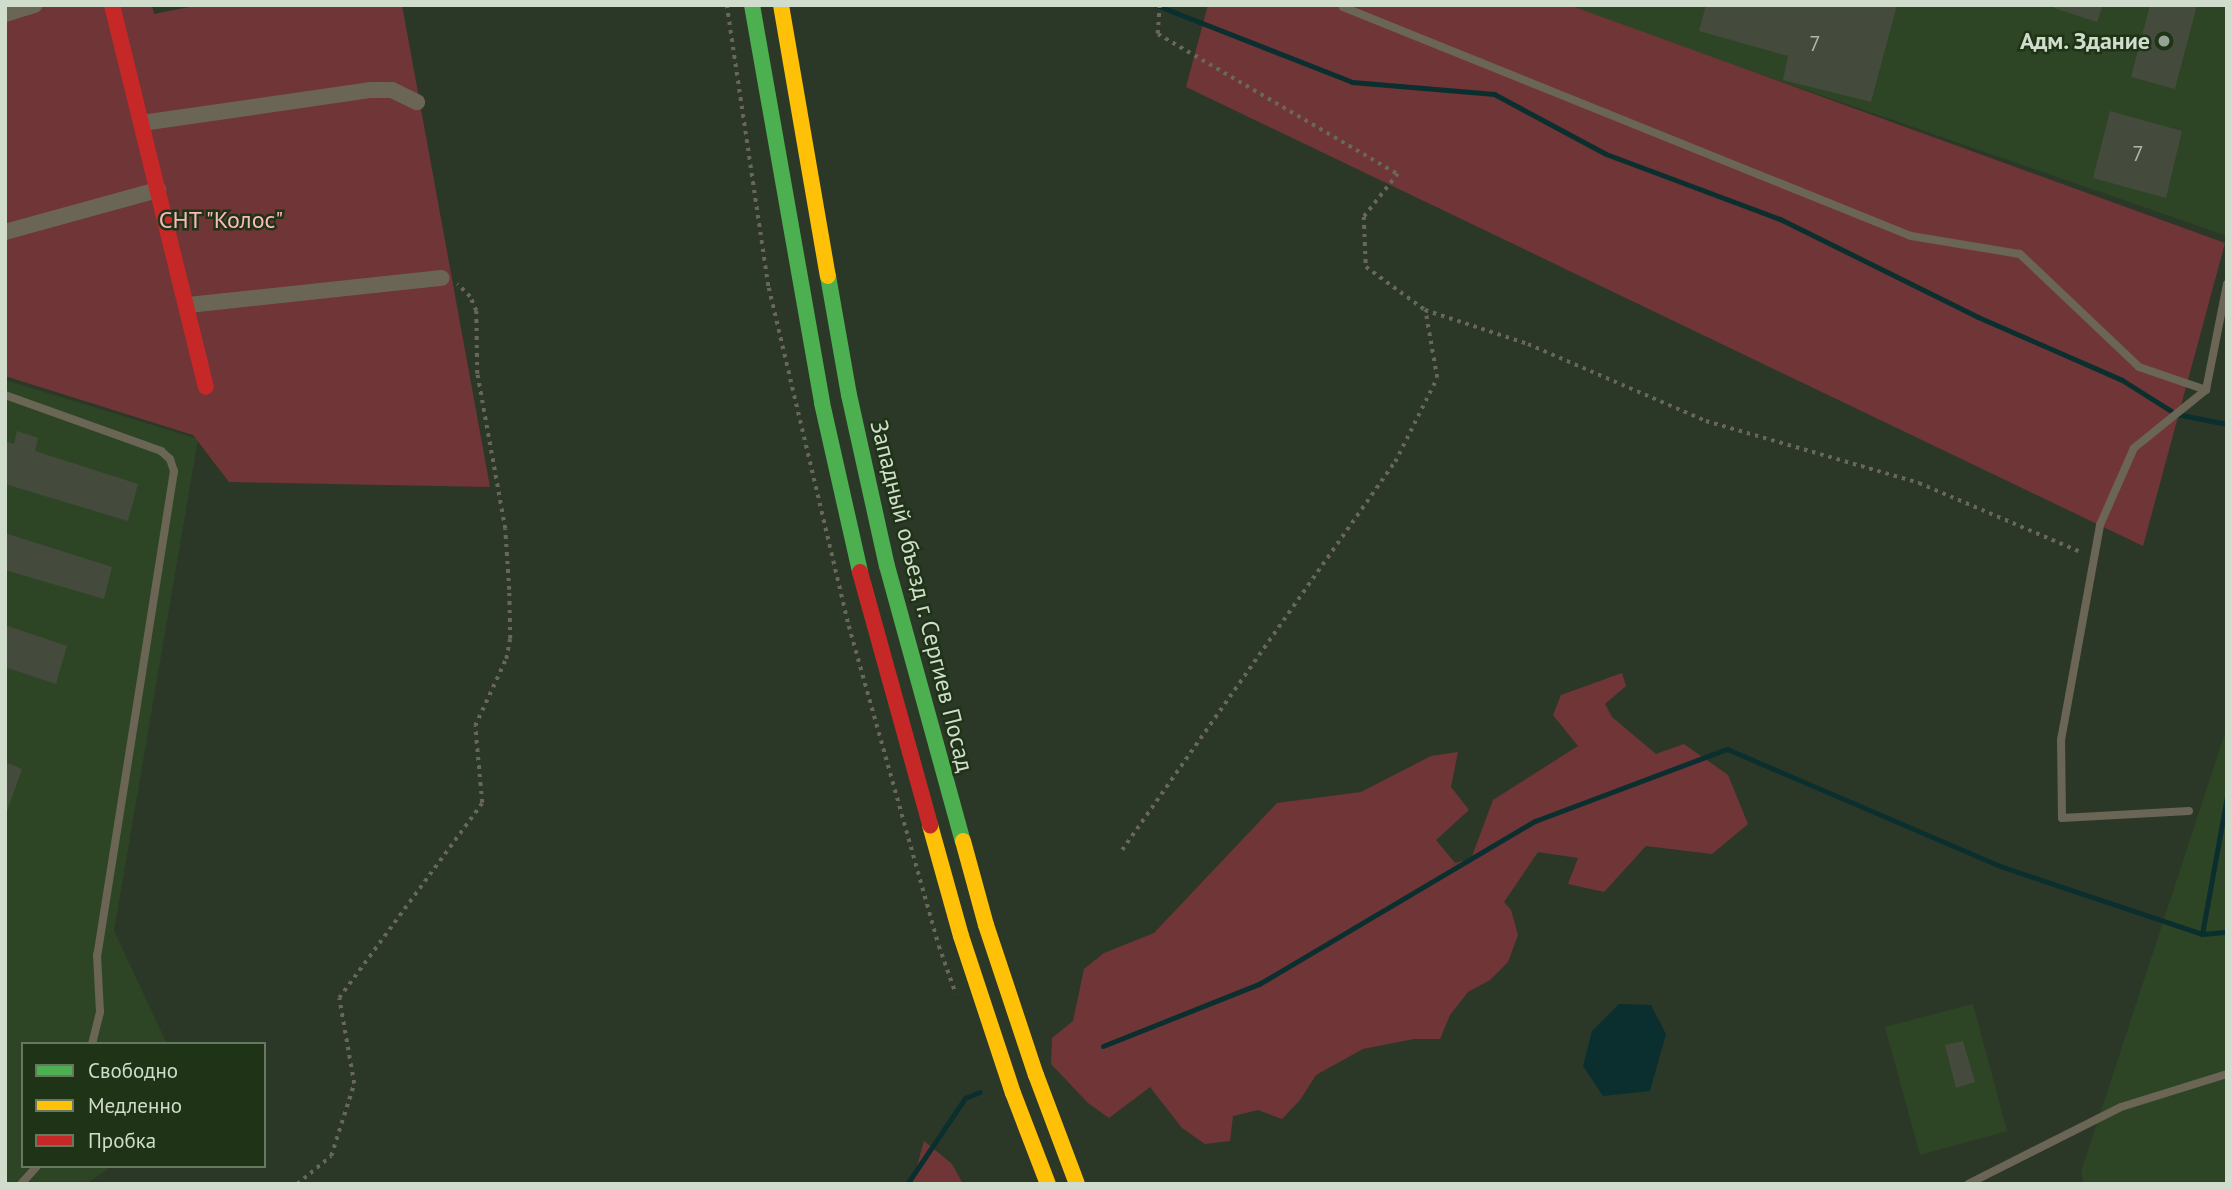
<!DOCTYPE html>
<html>
<head>
<meta charset="utf-8">
<style>
	body { margin:0 }
	#map { position:relative; width:2232px; height:1189px; overflow:hidden; background:#2c3827; font-family:"PT Sans",sans-serif }
	div>[style] { position:absolute }
	.built>* { inset:0; background:#2d4524 }
	.green>* { inset:0; background:#703537 }
	.water>* { inset:0; background:#0b2f2e }
	.stream>* { height:5px; margin:-2.5px; padding:0 2.5px; transform-origin:2.5px; border-radius:2.5px; background:#0b2f2e }
	.building>* { inset:0; background:#444b3c }
	.path>* { height:3.5px; margin-top:-1.75px; transform-origin:0; background:repeating-linear-gradient(90deg,#686759 0 3.5px,transparent 0 8.5px) }
	.lane>* { height:8px; margin:-4px; padding:0 4px; transform-origin:4px; border-radius:4px; background:#6b6555 }
	.street>* { height:16px; margin:-8px; padding:0 8px; transform-origin:8px; border-radius:8px; background:#6b6555 }
	.fast>* { height:16px; margin:-8px; padding:0 8px; transform-origin:8px; border-radius:8px; background:#4caf50 }
	.slow>* { height:16px; margin:-8px; padding:0 8px; transform-origin:8px; border-radius:8px; background:#ffc107 }
	.jam>* { height:16px; margin:-8px; padding:0 8px; transform-origin:8px; border-radius:8px; background:#c62828 }
	.dots>* { width:19px; height:19px; translate:-50% -50%; box-sizing:border-box; border:4px solid #1f3417; border-radius:50% }
	span { translate:-50% -50%; white-space:nowrap; text-align:center; line-height:1.15; -webkit-text-stroke:5px #1f3417; paint-order:stroke }
	.number-label { font-size:21px; color:#adb8a8 }
	.number-label span { -webkit-text-stroke-width:0 }
	.poi-label { font-size:24px; color:#d0ddcc; font-weight:700 }
	.right { translate:-100% -50%; text-align:right }
	.park-label { font-size:24px; color:#fdb8b9 }
	.street-label { font-size:24px; color:#d0ddcc }
	.frame { position:absolute; inset:0; border:7px solid #d0ddcc; pointer-events:none }
	.legend { position:absolute; left:21px; top:1042px; width:245px; height:126px; box-sizing:border-box; background:#1f3417; border:2px solid #66785f; margin:0; padding:9px 12px; list-style:none; font-size:21px; color:#d0ddcc }
	.legend li { display:flex; align-items:center; gap:14px; height:35px }
	.legend b { width:35px; border:2px solid #66785f }
</style>
</head>
<body>
<div id="map">
	<div class="built">
		<div style="clip-path:polygon(1561px 5px,2227px 5px,2227px 236px)"></div>
		<div style="clip-path:polygon(5px 380px,198px 439px,114px 931px,167px 1044px,23px 1044px,23px 1166px,112px 1166px,86px 1184px,5px 1184px)"></div>
		<div style="clip-path:polygon(2227px 727px,2227px 1184px,2084px 1184px,2081px 1172px)"></div>
		<div style="clip-path:polygon(1973px 1004px,2007px 1131px,1920px 1155px,1885px 1027px)"></div>
	</div>
	<div class="green">
		<div style="clip-path:polygon(5px 5px,152px 5px,154px 14px,199px 5px,402px 5px,490px 487px,229px 482px,193px 435px,5px 376px)"></div>
		<div style="clip-path:polygon(1208px 5px,1569px 5px,2225px 243px,2143px 546px,1186px 87px)"></div>
		<div style="clip-path:polygon(1622px 673px,1626px 686px,1605px 704px,1612px 717px,1656px 754px,1684px 744px,1728px 775px,1748px 824px,1712px 854px,1646px 846px,1604px 892px,1568px 884px,1578px 858px,1538px 852px,1504px 902px,1511px 910px,1518px 935px,1508px 962px,1490px 980px,1468px 992px,1450px 1015px,1440px 1039px,1414px 1039px,1363px 1049px,1316px 1075px,1300px 1100px,1282px 1119px,1258px 1110px,1233px 1116px,1230px 1141px,1205px 1144px,1182px 1128px,1150px 1087px,1109px 1118px,1088px 1103px,1051px 1064px,1052px 1038px,1073px 1021px,1084px 969px,1104px 953px,1154px 933px,1277px 803px,1361px 792px,1431px 756px,1458px 752px,1451px 787px,1469px 810px,1436px 840px,1455px 863px,1471px 859px,1493px 800px,1578px 746px,1553px 715px,1561px 695px)"></div>
		<div style="clip-path:polygon(924px 1141px,952px 1164px,963px 1184px,912px 1184px)"></div>
	</div>
	<div class="water">
		<div style="clip-path:polygon(1619px 1004px,1651px 1005px,1666px 1034px,1650px 1091px,1603px 1096px,1583px 1066px,1592px 1031px)"></div>
	</div>
	<div class="stream">
		<div style="left:1156px;top:5px;width:211px;rotate:21.4deg"></div>
		<div style="left:1352px;top:82px;width:143px;rotate:4.8deg"></div>
		<div style="left:1494px;top:94px;width:127px;rotate:28.2deg"></div>
		<div style="left:1606px;top:154px;width:186px;rotate:20.5deg"></div>
		<div style="left:1780px;top:219px;width:221px;rotate:26.3deg"></div>
		<div style="left:1978px;top:317px;width:157px;rotate:23.6deg"></div>
		<div style="left:2122px;top:380px;width:64px;rotate:32.2deg"></div>
		<div style="left:2176px;top:414px;width:52px;rotate:11.1deg"></div>
		<div style="left:2202px;top:934px;width:140px;rotate:-79.7deg"></div>
		<div style="left:1103px;top:1046px;width:168px;rotate:-21.7deg"></div>
		<div style="left:1259px;top:984px;width:321px;rotate:-30.6deg"></div>
		<div style="left:1535px;top:821px;width:205px;rotate:-20.6deg"></div>
		<div style="left:1727px;top:749px;width:297px;rotate:23.2deg"></div>
		<div style="left:2000px;top:866px;width:213px;rotate:18.6deg"></div>
		<div style="left:2202px;top:934px;width:25px;rotate:-5deg"></div>
		<div style="left:907px;top:1184px;width:104px;rotate:-56deg"></div>
		<div style="left:965px;top:1098px;width:16px;rotate:-22deg"></div>
	</div>
	<div class="building">
		<div style="clip-path:polygon(1706px 5px,1897px 5px,1871px 102px,1783px 80px,1788px 56px,1699px 31px)"></div>
		<div style="clip-path:polygon(2054px 5px,2103px 5px,2097px 22px,2054px 8px)"></div>
		<div style="clip-path:polygon(2150px 5px,2197px 5px,2175px 89px,2131px 77px)"></div>
		<div style="clip-path:polygon(2110px 111px,2182px 131px,2166px 198px,2093px 178px)"></div>
		<div style="clip-path:polygon(17px 431px,38px 438px,35px 451px,138px 484px,128px 521px,5px 484px,5px 441px,14px 444px)"></div>
		<div style="clip-path:polygon(5px 533px,112px 567px,104px 599px,5px 570px)"></div>
		<div style="clip-path:polygon(5px 625px,67px 646px,56px 684px,5px 667px)"></div>
		<div style="clip-path:polygon(5px 762px,22px 769px,7px 811px,5px 810px)"></div>
		<div style="clip-path:polygon(1963px 1041px,1975px 1082px,1956px 1088px,1945px 1045px)"></div>
	</div>
	<div class="path">
		<div style="left:727px;top:5px;width:286px;rotate:81.6deg"></div>
		<div style="left:769px;top:288px;width:347px;rotate:76.7deg"></div>
		<div style="left:849px;top:626px;width:332px;rotate:74.3deg"></div>
		<div style="left:939px;top:946px;width:51px;rotate:70.5deg"></div>
		<div style="left:1160px;top:5px;width:29px;rotate:94deg"></div>
		<div style="left:1158px;top:34px;width:278px;rotate:30.3deg"></div>
		<div style="left:1398px;top:174px;width:55px;rotate:128.3deg"></div>
		<div style="left:1364px;top:217px;width:50px;rotate:87.7deg"></div>
		<div style="left:1366px;top:267px;width:73px;rotate:36.1deg"></div>
		<div style="left:1425px;top:310px;width:108px;rotate:18.3deg"></div>
		<div style="left:1528px;top:344px;width:194px;rotate:23.4deg"></div>
		<div style="left:1706px;top:421px;width:222px;rotate:16.2deg"></div>
		<div style="left:1919px;top:483px;width:178px;rotate:23.1deg"></div>
		<div style="left:1122px;top:850px;width:474px;rotate:-54.9deg"></div>
		<div style="left:1395px;top:462px;width:94px;rotate:-63.4deg"></div>
		<div style="left:1437px;top:378px;width:69px;rotate:-100deg"></div>
		<div style="left:297px;top:1184px;width:44px;rotate:-39.5deg"></div>
		<div style="left:331px;top:1156px;width:76px;rotate:-72.3deg"></div>
		<div style="left:354px;top:1084px;width:87px;rotate:-99.9deg"></div>
		<div style="left:339px;top:998px;width:242px;rotate:-53.7deg"></div>
		<div style="left:482px;top:803px;width:77px;rotate:-95.2deg"></div>
		<div style="left:475px;top:726px;width:74px;rotate:-65.2deg"></div>
		<div style="left:506px;top:659px;width:20px;rotate:-79deg"></div>
		<div style="left:510px;top:639px;width:49px;rotate:-91.2deg"></div>
		<div style="left:509px;top:590px;width:61px;rotate:-93.8deg"></div>
		<div style="left:505px;top:529px;width:158px;rotate:-100.2deg"></div>
		<div style="left:477px;top:374px;width:63px;rotate:-90.9deg"></div>
		<div style="left:476px;top:311px;width:15px;rotate:-113deg"></div>
		<div style="left:470px;top:297px;width:18px;rotate:-135deg"></div>
	</div>
	<div class="lane">
		<div style="left:1343px;top:7px;width:612px;rotate:21.96deg"></div>
		<div style="left:1911px;top:236px;width:110px;rotate:9.4deg"></div>
		<div style="left:2020px;top:254px;width:164px;rotate:43.5deg"></div>
		<div style="left:2139px;top:367px;width:71px;rotate:18.9deg"></div>
		<div style="left:2206px;top:390px;width:108px;rotate:-78.8deg"></div>
		<div style="left:5px;top:395px;width:166px;rotate:19.7deg"></div>
		<div style="left:161px;top:451px;width:12px;rotate:42deg"></div>
		<div style="left:170px;top:459px;width:13px;rotate:72deg"></div>
		<div style="left:174px;top:471px;width:490px;rotate:99deg"></div>
		<div style="left:97px;top:955px;width:57px;rotate:87deg"></div>
		<div style="left:100px;top:1012px;width:33px;rotate:104deg"></div>
		<div style="left:2189px;top:811px;width:127px;rotate:176.8deg"></div>
		<div style="left:2062px;top:818px;width:78px;rotate:-90.7deg"></div>
		<div style="left:2061px;top:740px;width:219px;rotate:-79.7deg"></div>
		<div style="left:2100px;top:525px;width:84px;rotate:-66.2deg"></div>
		<div style="left:2134px;top:448px;width:92px;rotate:-38.9deg"></div>
		<div style="left:21px;top:1184px;width:24px;rotate:-48deg"></div>
		<div style="left:1968px;top:1184px;width:171px;rotate:-26.7deg"></div>
		<div style="left:2121px;top:1107px;width:111px;rotate:-17.3deg"></div>
	</div>
	<div class="street">
		<div style="left:5px;top:14px;width:31px;rotate:-17deg"></div>
		<div style="left:142px;top:123px;width:230px;rotate:-8.2deg"></div>
		<div style="left:370px;top:90px;width:22px"></div>
		<div style="left:392px;top:90px;width:28px;rotate:26deg"></div>
		<div style="left:5px;top:232px;width:159px;rotate:-15.4deg"></div>
		<div style="left:188px;top:305px;width:255px;rotate:-6.1deg"></div>
	</div>
	<div class="fast">
		<div style="left:752px;top:5px;width:404px;rotate:80deg"></div>
		<div style="left:822px;top:403px;width:173px;rotate:77.3deg"></div>
		<div style="left:828px;top:276px;width:121px;rotate:80deg"></div>
		<div style="left:849px;top:395px;width:175px;rotate:77.5deg"></div>
		<div style="left:887px;top:566px;width:285px;rotate:74.6deg"></div>
	</div>
	<div class="slow">
		<div style="left:781px;top:5px;width:275px;rotate:80.2deg"></div>
		<div style="left:930px;top:825px;width:115px;rotate:74.4deg"></div>
		<div style="left:961px;top:936px;width:165px;rotate:71.7deg"></div>
		<div style="left:1013px;top:1093px;width:97px;rotate:69deg"></div>
		<div style="left:963px;top:841px;width:87px;rotate:74.7deg"></div>
		<div style="left:986px;top:925px;width:158px;rotate:71.6deg"></div>
		<div style="left:1036px;top:1075px;width:116px;rotate:69.4deg"></div>
	</div>
	<div class="jam">
		<div style="left:112px;top:5px;width:393px;rotate:76.2deg"></div>
		<div style="left:860px;top:572px;width:263px;rotate:74.5deg"></div>
	</div>
	<div class="dots">
		<div style="left:2164px;top:41px;background:#97a392"></div>
	</div>
	<div class="number-label">
		<span style="left:1815px;top:44px">7</span>
		<span style="left:2138px;top:154px">7</span>
	</div>
	<div class="poi-label">
		<span class="right" style="left:2150px;top:41px">Адм. Здание</span>
	</div>
	<div class="park-label">
		<span style="left:221px;top:220px">СНТ "Колос"</span>
	</div>
	<div class="street-label">
		<span style="left:922px;top:596px;rotate:76deg">Западный объезд г. Сергиев Посад</span>
	</div>
	<div class="frame"></div>
	<ul class="legend">
	<li><b style="height:9px;background:#4caf50"></b>Свободно</li>
	<li><b style="height:9px;background:#ffc107"></b>Медленно</li>
	<li><b style="height:9px;background:#c62828"></b>Пробка</li>
	</ul>
</div>
</body>
</html>
